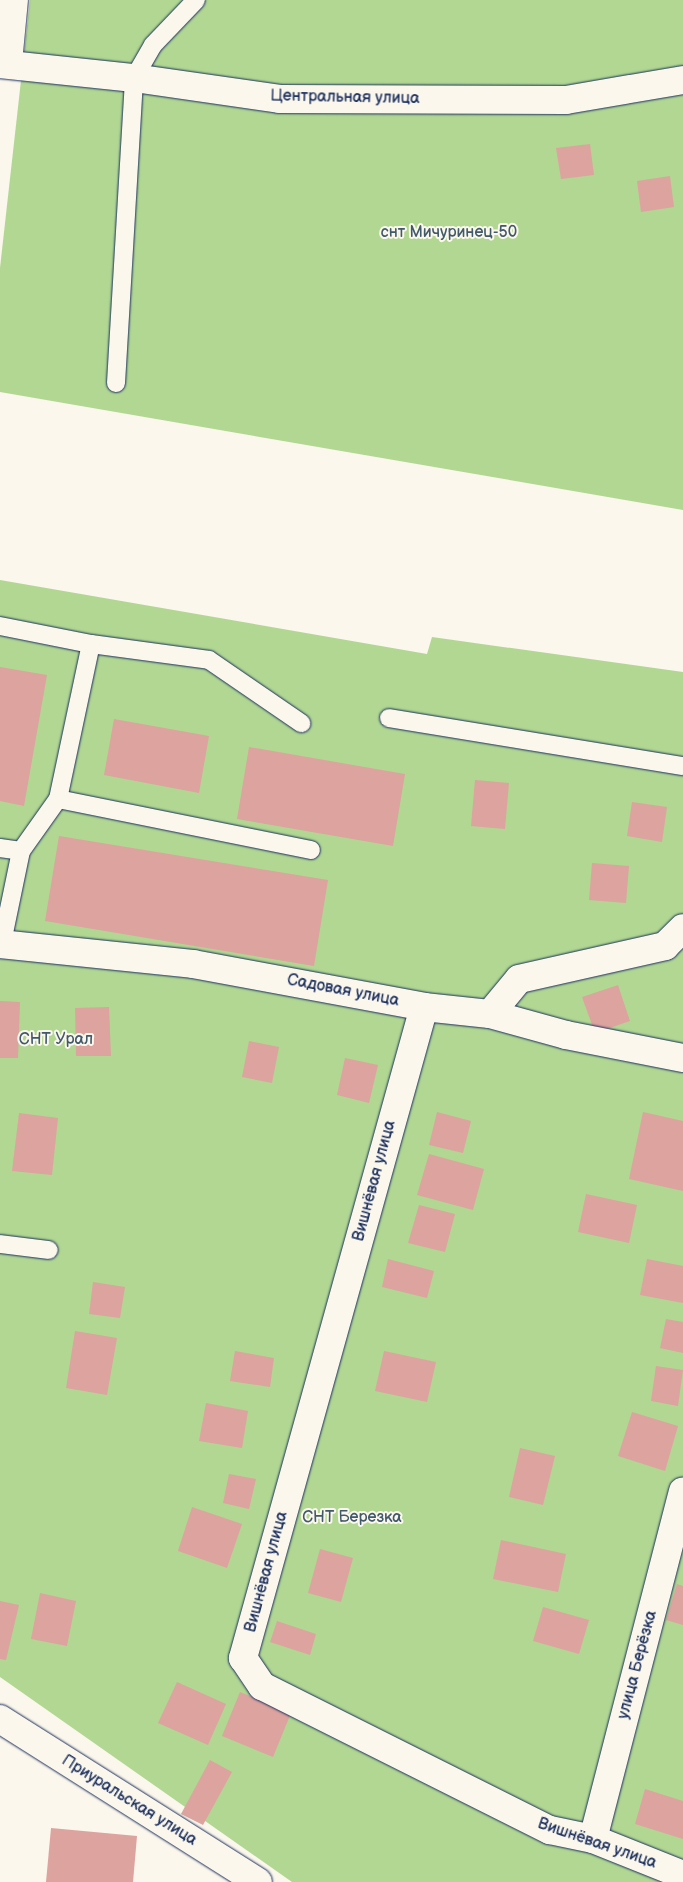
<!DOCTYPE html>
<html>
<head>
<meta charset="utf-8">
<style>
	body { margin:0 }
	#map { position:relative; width:683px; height:1882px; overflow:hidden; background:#fbf7ec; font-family:"Balsamiq Sans",sans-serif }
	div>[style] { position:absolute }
	.green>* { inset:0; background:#b1d793 }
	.building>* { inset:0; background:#dda39f }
	.roads { filter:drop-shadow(0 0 1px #1b2f5e) drop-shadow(0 0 1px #1b2f5e) }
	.lane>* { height:18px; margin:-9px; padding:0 9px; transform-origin:9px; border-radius:9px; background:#fbf7ec }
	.street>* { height:28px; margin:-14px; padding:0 14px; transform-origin:14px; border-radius:14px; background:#fbf7ec }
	span { translate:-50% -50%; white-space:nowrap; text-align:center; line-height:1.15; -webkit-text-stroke:4px #fbf7ec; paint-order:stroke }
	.street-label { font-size:16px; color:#1b2f5e }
	.park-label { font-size:16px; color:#40596b }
</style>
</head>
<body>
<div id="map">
	<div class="green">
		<div style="clip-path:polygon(30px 0,683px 0,683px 510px,0 392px,0 268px)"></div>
		<div style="clip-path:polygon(0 580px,427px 654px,432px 637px,683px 672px,683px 1882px,292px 1882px,0 1677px)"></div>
	</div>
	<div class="building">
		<div style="clip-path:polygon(590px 144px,594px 175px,561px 179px,556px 148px)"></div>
		<div style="clip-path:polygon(670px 176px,674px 207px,641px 212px,637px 181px)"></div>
		<div style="clip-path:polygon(0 667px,47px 675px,24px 806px,0 801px)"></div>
		<div style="clip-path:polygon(114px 719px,209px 736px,199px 793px,104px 775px)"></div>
		<div style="clip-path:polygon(249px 747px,405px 774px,393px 846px,237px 819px)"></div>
		<div style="clip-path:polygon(475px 780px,509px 783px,505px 829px,471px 826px)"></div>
		<div style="clip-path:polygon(632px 802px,667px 807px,662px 842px,627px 836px)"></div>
		<div style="clip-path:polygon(59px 836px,328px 880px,314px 966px,45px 921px)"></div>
		<div style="clip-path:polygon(592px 863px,629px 866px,626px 903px,589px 900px)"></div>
		<div style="clip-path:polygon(618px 985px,630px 1021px,595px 1033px,582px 997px)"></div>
		<div style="clip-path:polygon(0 1001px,20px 1002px,18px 1058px,0 1058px)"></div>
		<div style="clip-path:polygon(109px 1007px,111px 1056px,76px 1056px,75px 1008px)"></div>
		<div style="clip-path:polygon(249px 1041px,279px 1047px,272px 1083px,242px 1077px)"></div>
		<div style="clip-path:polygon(345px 1058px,378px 1065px,369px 1103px,337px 1095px)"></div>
		<div style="clip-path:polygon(437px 1112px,471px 1121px,463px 1153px,429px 1145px)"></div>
		<div style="clip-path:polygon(643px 1112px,683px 1121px,683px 1191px,629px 1179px)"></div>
		<div style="clip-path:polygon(19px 1113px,58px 1118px,52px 1175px,12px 1171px)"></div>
		<div style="clip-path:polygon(429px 1154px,484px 1169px,473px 1210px,417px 1195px)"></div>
		<div style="clip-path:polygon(586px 1194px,637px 1205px,629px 1243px,578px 1232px)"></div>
		<div style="clip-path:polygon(419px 1205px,455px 1214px,445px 1252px,408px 1243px)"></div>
		<div style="clip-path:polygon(388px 1259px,434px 1271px,427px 1298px,382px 1287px)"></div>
		<div style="clip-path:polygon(647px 1259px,683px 1266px,683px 1303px,640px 1295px)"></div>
		<div style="clip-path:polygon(93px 1282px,125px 1287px,120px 1318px,89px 1314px)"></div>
		<div style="clip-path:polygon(666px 1319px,683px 1322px,683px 1353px,660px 1348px)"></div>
		<div style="clip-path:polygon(75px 1331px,117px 1338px,107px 1395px,66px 1388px)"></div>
		<div style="clip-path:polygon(235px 1351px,274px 1358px,270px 1387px,230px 1381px)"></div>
		<div style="clip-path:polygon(384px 1351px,436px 1362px,427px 1402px,375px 1391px)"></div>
		<div style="clip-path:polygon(656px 1366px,683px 1370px,678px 1406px,651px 1401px)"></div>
		<div style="clip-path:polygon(206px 1403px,248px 1411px,242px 1448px,199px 1441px)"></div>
		<div style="clip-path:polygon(632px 1412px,678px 1426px,665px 1471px,618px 1456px)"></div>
		<div style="clip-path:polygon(520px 1448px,555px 1456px,543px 1505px,509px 1497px)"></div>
		<div style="clip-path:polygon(229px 1474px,256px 1479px,249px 1509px,223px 1503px)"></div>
		<div style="clip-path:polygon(192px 1507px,242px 1524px,227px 1568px,178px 1551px)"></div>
		<div style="clip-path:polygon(501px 1540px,566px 1554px,558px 1592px,493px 1579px)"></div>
		<div style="clip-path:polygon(320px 1549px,353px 1558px,341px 1602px,308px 1593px)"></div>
		<div style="clip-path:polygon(677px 1584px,683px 1586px,683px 1625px,666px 1620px)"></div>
		<div style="clip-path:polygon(40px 1593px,76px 1601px,67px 1646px,31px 1639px)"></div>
		<div style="clip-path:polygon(0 1601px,19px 1605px,6px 1660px,0 1659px)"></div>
		<div style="clip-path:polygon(543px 1607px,589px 1620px,579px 1654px,533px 1641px)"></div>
		<div style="clip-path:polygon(277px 1621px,316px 1634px,310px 1655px,270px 1642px)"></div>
		<div style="clip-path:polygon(177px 1682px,226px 1704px,208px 1745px,158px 1723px)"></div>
		<div style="clip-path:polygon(240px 1692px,291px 1713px,273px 1757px,222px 1736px)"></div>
		<div style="clip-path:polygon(210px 1760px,232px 1772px,203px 1825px,181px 1814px)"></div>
		<div style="clip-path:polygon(645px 1789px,683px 1801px,683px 1839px,635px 1824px)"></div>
		<div style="clip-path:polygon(51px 1828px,137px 1836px,133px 1882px,46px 1882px)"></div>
	</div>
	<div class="roads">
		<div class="lane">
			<div style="left:116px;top:383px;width:306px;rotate:-86.6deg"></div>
			<div style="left:134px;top:78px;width:38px;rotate:-60deg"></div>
			<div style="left:153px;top:45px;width:62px;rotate:-46.3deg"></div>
			<div style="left:0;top:626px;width:93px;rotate:11.2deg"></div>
			<div style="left:91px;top:644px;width:119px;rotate:7.7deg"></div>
			<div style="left:209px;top:660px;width:112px;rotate:34.4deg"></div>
			<div style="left:389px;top:718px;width:298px;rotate:9.3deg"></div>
			<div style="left:58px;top:799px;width:258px;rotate:11.4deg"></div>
			<div style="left:0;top:848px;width:21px;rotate:8deg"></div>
			<div style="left:21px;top:851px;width:94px;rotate:101.7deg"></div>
			<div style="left:21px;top:851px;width:64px;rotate:-54.6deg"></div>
			<div style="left:58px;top:799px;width:158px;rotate:-78deg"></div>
			<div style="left:0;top:1244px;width:49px;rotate:7deg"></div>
		</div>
		<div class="street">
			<div style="left:8px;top:63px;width:63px;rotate:-84.6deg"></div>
			<div style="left:0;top:64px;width:135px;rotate:6deg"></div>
			<div style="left:134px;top:78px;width:147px;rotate:8.2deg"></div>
			<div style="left:279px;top:99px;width:287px;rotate:0.2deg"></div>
			<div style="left:566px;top:100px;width:119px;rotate:-9.7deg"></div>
			<div style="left:0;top:944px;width:194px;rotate:5.9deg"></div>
			<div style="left:193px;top:964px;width:235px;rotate:10.5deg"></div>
			<div style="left:424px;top:1007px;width:66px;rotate:6.1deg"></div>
			<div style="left:490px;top:1014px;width:79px;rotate:15.4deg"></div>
			<div style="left:566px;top:1035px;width:119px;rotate:11.1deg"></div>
			<div style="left:424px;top:1007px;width:676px;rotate:105.54deg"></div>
			<div style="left:243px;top:1658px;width:34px;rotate:56deg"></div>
			<div style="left:262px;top:1686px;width:322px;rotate:26.6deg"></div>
			<div style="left:550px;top:1830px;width:44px;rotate:11.8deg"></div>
			<div style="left:593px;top:1839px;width:97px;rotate:21.8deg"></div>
			<div style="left:490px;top:1014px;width:45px;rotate:-50.4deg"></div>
			<div style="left:519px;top:979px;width:150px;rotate:-12.7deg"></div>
			<div style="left:665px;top:946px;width:25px;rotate:-45deg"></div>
			<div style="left:0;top:1719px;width:305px;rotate:32.3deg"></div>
			<div style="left:593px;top:1839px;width:359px;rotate:-75.5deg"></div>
		</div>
	</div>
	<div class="street-label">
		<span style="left:345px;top:98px;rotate:1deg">Центральная улица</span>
		<span style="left:343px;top:991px;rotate:11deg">Садовая улица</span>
		<span style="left:375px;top:1181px;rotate:-75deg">Вишнёвая улица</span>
		<span style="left:267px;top:1572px;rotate:-75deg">Вишнёвая улица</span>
		<span style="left:638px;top:1665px;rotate:-75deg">улица Берёзка</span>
		<span style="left:129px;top:1801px;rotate:32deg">Приуральская улица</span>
		<span style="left:597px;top:1844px;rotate:19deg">Вишнёвая улица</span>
	</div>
	<div class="park-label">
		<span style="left:449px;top:233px">снт Мичуринец-50</span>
		<span style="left:56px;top:1040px">СНТ Урал</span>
		<span style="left:352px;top:1518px">СНТ Березка</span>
	</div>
</div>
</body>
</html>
